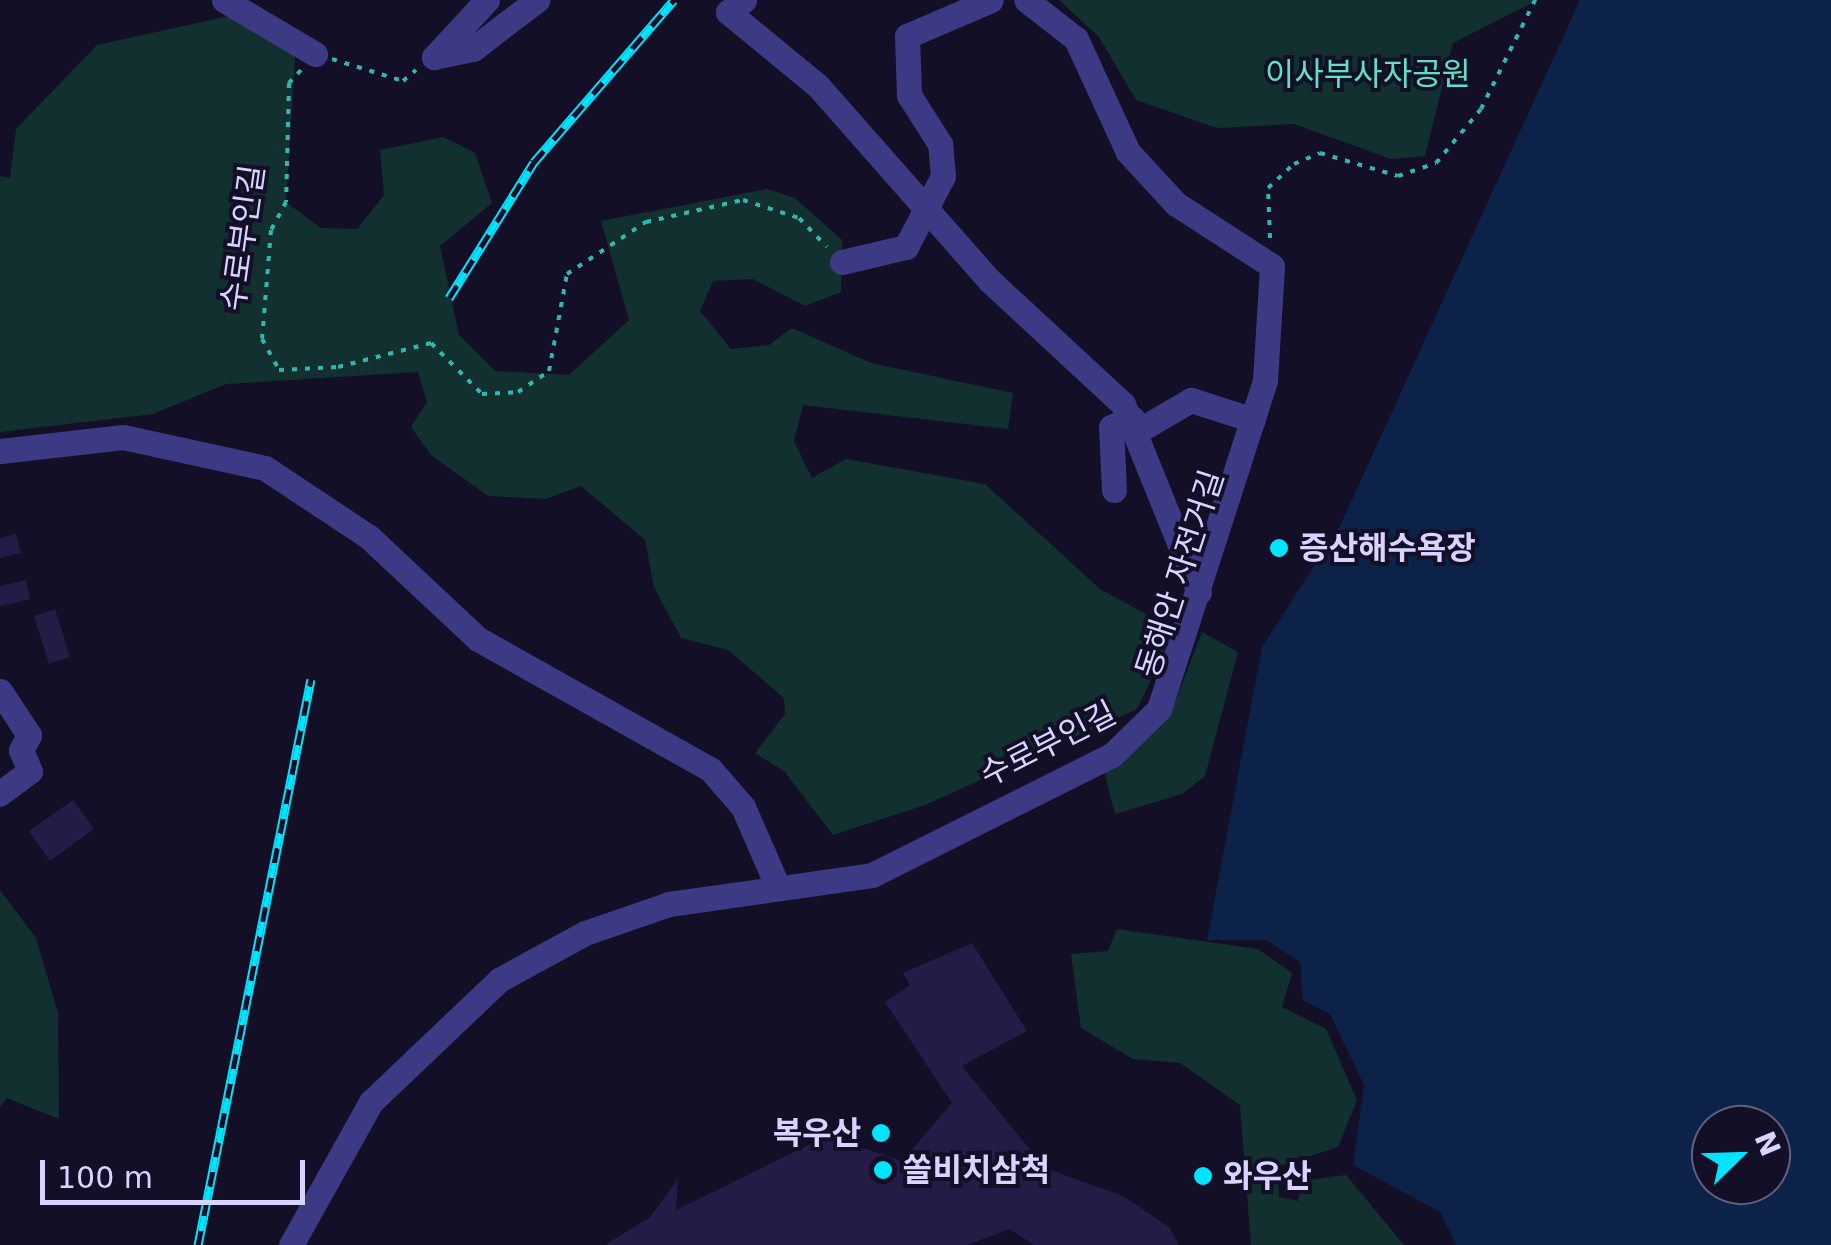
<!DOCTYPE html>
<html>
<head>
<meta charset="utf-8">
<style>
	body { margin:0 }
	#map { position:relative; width:1831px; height:1245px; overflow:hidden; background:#130f26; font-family:"DejaVu Sans","Noto Sans KR",sans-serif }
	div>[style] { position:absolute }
	.green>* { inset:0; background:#12302f }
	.water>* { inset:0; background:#0c2248 }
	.building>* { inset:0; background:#241b47 }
	.path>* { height:4px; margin-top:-2px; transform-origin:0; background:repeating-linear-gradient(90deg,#2fb8b0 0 5px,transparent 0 13px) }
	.minor>* { height:25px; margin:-12.5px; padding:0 12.5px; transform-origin:12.5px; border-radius:12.5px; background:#3d3a85 }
	.rail>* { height:9px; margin-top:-4.5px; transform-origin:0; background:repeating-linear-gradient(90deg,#130f26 0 15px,#00e5ff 0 30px); box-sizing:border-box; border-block:2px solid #00e5ff }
	.dots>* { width:28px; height:28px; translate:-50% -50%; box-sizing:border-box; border:5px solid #130f26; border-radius:50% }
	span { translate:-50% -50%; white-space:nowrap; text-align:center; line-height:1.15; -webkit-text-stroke:8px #130f26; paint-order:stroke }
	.park-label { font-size:32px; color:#5fe0c0 }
	.street-label { font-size:32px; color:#d9d4ff }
	.poi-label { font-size:32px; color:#d9d4ff; font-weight:700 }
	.left { translate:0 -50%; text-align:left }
	.right { translate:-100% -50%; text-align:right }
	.north { position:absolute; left:1691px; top:1105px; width:100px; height:100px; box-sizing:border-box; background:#130f26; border:2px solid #625e7d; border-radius:50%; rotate:67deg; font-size:28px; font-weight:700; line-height:40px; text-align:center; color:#d9d4ff }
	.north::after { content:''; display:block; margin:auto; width:35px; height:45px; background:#00e5ff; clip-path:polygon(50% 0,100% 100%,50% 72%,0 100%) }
	.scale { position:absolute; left:40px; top:1160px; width:265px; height:45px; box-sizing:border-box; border:5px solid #d9d4ff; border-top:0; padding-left:12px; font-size:30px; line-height:35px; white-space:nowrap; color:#d9d4ff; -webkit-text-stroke:8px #130f26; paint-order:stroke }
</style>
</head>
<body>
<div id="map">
	<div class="green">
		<div style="clip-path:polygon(1059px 0,1538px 0,1453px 43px,1425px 156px,1391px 159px,1294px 124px,1217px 128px,1136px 100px,1099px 37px)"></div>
		<div style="clip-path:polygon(229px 16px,296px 44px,286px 202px,321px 228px,357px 229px,384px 195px,380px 150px,443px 137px,475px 153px,492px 203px,440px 246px,459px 335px,495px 371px,569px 375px,629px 320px,601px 221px,767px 189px,795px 198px,842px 240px,841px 292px,805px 306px,753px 279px,713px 281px,700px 311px,731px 349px,769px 345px,792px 328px,871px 363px,1013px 393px,1008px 429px,803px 405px,794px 441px,812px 478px,846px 459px,985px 484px,1101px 590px,1175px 629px,1137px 709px,925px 805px,833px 835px,784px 771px,755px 753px,785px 714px,784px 698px,728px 650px,681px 638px,654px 587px,645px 540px,581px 486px,545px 499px,488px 496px,431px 455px,411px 427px,427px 402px,418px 372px,226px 384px,153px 414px,0 432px,0 176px,10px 178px,16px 129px,97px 45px)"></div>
		<div style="clip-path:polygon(1202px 632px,1238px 652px,1205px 776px,1182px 794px,1115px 814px,1104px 771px,1170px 715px)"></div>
		<div style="clip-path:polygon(0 890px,36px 938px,58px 1013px,59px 1119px,7px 1098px,0 1107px)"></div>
		<div style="clip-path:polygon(1117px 929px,1258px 949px,1292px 973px,1282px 1007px,1326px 1029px,1357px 1100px,1338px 1147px,1277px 1167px,1279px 1197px,1298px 1201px,1301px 1181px,1346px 1175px,1404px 1245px,1251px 1245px,1240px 1105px,1180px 1063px,1133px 1059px,1081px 1028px,1071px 954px,1108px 951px)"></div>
	</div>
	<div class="water">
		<div style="clip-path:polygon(evenodd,1580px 0,1831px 0,1831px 1245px,1456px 1245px,1440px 1212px,1353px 1165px,1364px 1085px,1330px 1014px,1303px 1000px,1300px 962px,1266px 940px,1207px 940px,1262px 647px,1340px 526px,1580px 0,1711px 1125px,1771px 1125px,1771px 1185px,1711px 1185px,1711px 1125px)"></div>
	</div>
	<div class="building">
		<div style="clip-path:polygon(16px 534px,21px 553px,0 558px,0 538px)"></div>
		<div style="clip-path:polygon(26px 580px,30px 599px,0 606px,0 586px)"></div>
		<div style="clip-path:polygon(55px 609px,70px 657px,49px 664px,34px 616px)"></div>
		<div style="clip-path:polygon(73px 800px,94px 829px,50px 861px,29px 831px)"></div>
		<div style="clip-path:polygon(972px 943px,1027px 1031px,962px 1066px,1045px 1168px,1123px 1196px,1169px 1227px,1179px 1245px,1034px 1245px,1010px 1229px,967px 1245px,605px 1245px,650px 1217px,678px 1179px,676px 1210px,827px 1136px,902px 1161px,952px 1103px,885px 1002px,910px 985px,903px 973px)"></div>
	</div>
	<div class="path">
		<div style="left:332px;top:59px;width:74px;rotate:17.2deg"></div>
		<div style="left:403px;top:81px;width:17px;rotate:-40deg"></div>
		<div style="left:301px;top:70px;width:18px;rotate:133deg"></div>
		<div style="left:289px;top:83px;width:119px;rotate:91.4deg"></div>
		<div style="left:286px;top:202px;width:32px;rotate:118deg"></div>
		<div style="left:271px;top:230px;width:109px;rotate:94.7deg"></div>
		<div style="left:262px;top:339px;width:35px;rotate:61deg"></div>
		<div style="left:279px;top:370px;width:59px;rotate:-2.9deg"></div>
		<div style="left:338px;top:367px;width:96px;rotate:-14.5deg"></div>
		<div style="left:431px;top:343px;width:72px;rotate:45deg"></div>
		<div style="left:482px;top:394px;width:36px;rotate:-3deg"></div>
		<div style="left:518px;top:392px;width:37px;rotate:-34deg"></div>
		<div style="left:549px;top:371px;width:99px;rotate:-79.5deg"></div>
		<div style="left:567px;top:274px;width:95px;rotate:-33.4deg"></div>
		<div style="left:646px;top:222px;width:99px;rotate:-12.8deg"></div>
		<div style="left:743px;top:200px;width:59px;rotate:17.8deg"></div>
		<div style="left:799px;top:218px;width:40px;rotate:46deg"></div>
		<div style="left:1270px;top:238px;width:50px;rotate:-92.3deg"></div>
		<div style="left:1268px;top:188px;width:35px;rotate:-43deg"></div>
		<div style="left:1294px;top:164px;width:28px;rotate:-23deg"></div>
		<div style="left:1320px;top:153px;width:81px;rotate:16.4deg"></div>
		<div style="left:1398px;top:176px;width:40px;rotate:-18.9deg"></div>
		<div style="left:1436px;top:163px;width:70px;rotate:-50.2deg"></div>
		<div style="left:1481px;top:109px;width:122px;rotate:-63.6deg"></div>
	</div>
	<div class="minor">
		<div style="left:224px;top:0;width:106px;rotate:30.7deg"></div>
		<div style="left:487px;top:0;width:78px;rotate:132.9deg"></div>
		<div style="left:434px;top:57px;width:40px;rotate:-12deg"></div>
		<div style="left:473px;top:49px;width:81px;rotate:-37.4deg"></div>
		<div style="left:744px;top:0;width:20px;rotate:143deg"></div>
		<div style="left:728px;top:12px;width:117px;rotate:39.4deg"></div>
		<div style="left:818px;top:86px;width:260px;rotate:48.6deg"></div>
		<div style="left:990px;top:281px;width:181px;rotate:42.8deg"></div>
		<div style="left:1123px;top:404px;width:203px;rotate:68deg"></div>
		<div style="left:842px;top:262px;width:66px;rotate:-13.2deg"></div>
		<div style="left:906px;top:247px;width:80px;rotate:-62.5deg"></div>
		<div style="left:943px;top:176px;width:32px;rotate:-95deg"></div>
		<div style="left:940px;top:144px;width:58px;rotate:-122.3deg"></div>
		<div style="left:909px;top:95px;width:59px;rotate:-91.9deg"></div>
		<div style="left:907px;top:36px;width:91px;rotate:-23.2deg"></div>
		<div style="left:1136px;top:432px;width:64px;rotate:-30.2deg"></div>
		<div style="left:1191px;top:400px;width:65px;rotate:17.9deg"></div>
		<div style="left:0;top:451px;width:124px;rotate:-6.5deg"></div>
		<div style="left:123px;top:437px;width:145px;rotate:12.3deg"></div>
		<div style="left:265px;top:468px;width:125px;rotate:33.6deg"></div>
		<div style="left:369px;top:537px;width:149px;rotate:43.1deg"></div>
		<div style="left:478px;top:639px;width:267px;rotate:29.3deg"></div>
		<div style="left:711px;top:770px;width:49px;rotate:49.1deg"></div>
		<div style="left:743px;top:807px;width:87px;rotate:66.4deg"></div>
		<div style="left:1114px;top:490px;width:63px;rotate:-92.7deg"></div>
		<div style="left:1111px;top:427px;width:23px;rotate:-23deg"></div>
		<div style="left:0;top:691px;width:53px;rotate:56.6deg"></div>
		<div style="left:29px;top:735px;width:17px;rotate:118deg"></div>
		<div style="left:21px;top:750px;width:23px;rotate:67deg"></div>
		<div style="left:30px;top:771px;width:38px;rotate:143deg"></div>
		<div style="left:291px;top:1245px;width:164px;rotate:-60.8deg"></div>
		<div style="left:371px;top:1102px;width:177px;rotate:-43.6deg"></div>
		<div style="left:499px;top:980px;width:98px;rotate:-28.7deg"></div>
		<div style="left:585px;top:933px;width:89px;rotate:-19deg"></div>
		<div style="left:669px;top:904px;width:205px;rotate:-8.1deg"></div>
		<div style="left:872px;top:875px;width:268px;rotate:-26.6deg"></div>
		<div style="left:1112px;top:755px;width:66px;rotate:-44.4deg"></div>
		<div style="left:1159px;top:709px;width:345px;rotate:-72.1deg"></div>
		<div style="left:1265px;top:381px;width:115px;rotate:-86.5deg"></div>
		<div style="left:1272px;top:266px;width:114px;rotate:-147.1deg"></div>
		<div style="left:1176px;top:204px;width:71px;rotate:-132.7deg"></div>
		<div style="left:1128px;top:152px;width:124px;rotate:-114.7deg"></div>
		<div style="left:1076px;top:39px;width:63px;rotate:-142deg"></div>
	</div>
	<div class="rail">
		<div style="left:449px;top:298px;width:160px;rotate:-58deg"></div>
		<div style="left:534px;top:162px;width:214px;rotate:-49.2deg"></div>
		<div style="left:198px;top:1245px;width:577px;rotate:-78.71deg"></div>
	</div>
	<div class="dots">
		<div style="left:1279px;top:548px;background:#00e5ff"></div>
		<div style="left:881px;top:1133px;background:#00e5ff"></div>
		<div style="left:883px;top:1170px;background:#00e5ff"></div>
		<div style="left:1203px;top:1176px;background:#00e5ff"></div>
	</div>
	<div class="park-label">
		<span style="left:1368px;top:74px">이사부사자공원</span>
	</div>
	<div class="street-label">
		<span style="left:243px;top:238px;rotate:-82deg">수로부인길</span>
		<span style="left:1180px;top:574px;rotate:-72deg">동해안 자전거길</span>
		<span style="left:1048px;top:744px;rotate:-27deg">수로부인길</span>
	</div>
	<div class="poi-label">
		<span class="left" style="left:1299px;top:548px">증산해수욕장</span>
		<span class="right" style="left:861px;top:1133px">복우산</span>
		<span class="left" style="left:903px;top:1170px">쏠비치삼척</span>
		<span class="left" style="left:1223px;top:1176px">와우산</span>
	</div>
	<div class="north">N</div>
	<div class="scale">100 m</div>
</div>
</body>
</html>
